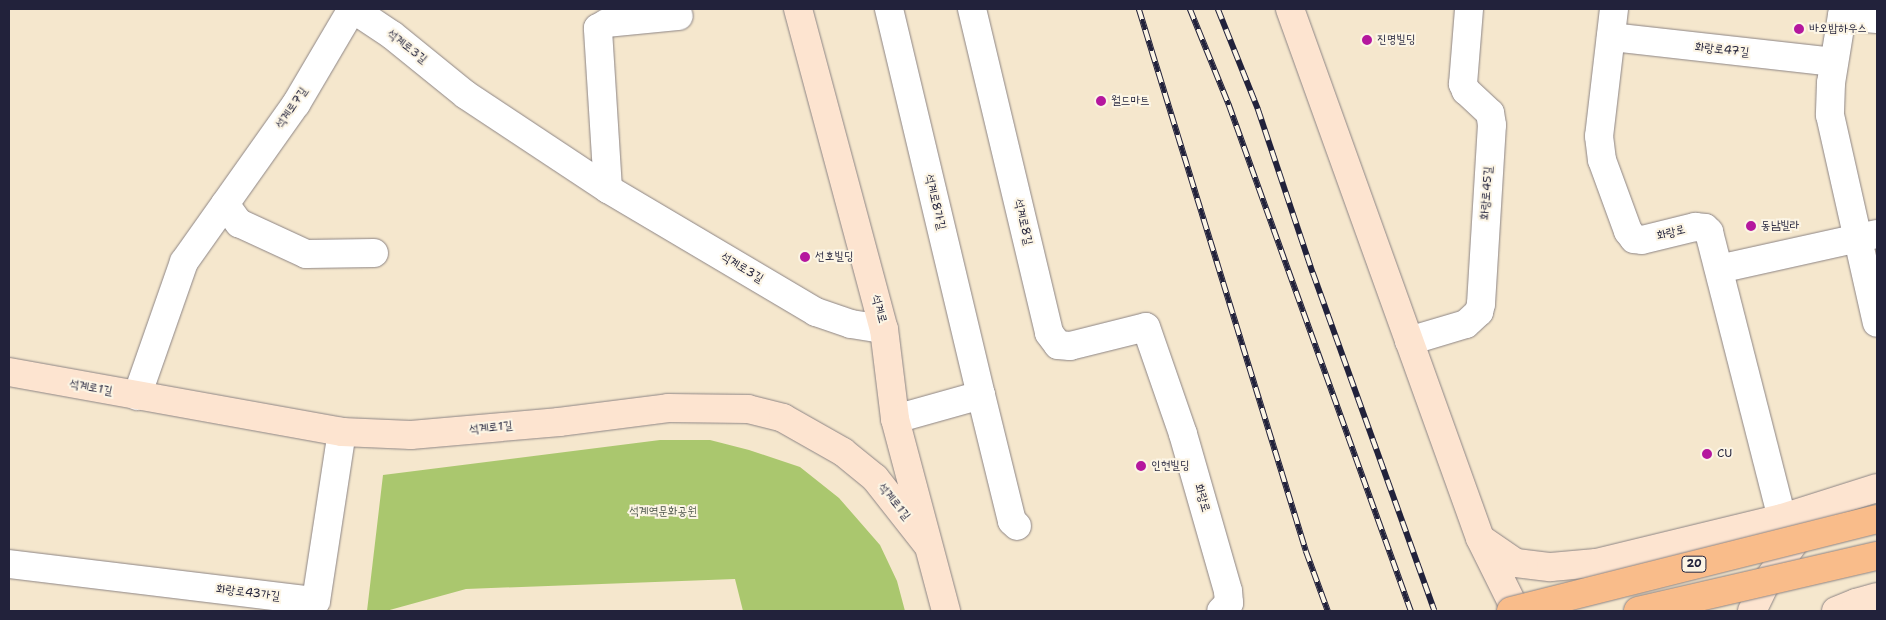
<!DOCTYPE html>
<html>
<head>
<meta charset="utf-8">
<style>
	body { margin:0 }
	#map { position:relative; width:1886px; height:620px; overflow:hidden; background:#f5e7cd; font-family:"Shantell Sans","Poor Story",sans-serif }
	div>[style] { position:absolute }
	.green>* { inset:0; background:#aac76e }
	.roads { filter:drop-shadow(0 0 1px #8c8484) drop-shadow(0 0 1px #8c8484) }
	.street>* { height:28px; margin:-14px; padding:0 14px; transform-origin:14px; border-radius:14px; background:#fff }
	.secondary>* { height:28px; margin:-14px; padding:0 14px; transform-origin:14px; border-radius:14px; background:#fde4d0 }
	.rail>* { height:5.5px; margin-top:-2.75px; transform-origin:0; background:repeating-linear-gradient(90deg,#fcf5e5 0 11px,#22223b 0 22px); box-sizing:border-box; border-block:1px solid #22223b }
	.bridges { filter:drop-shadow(0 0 1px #8c8484) drop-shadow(0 0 1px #8c8484) }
	.primary-bridge>* { height:28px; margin:-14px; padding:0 14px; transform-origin:14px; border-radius:14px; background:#f9bc8a }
	.dots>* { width:14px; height:14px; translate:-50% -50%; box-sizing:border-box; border:2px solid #fcf5e5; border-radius:50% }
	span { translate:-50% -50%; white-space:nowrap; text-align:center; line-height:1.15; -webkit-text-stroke:4px #fcf5e5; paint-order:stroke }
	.shield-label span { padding:1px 4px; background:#fcf5e5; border:1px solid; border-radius:4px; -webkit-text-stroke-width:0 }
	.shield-label { font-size:11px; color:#22223b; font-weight:700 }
	.poi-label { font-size:12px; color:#22223b }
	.left { translate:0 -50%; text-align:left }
	.street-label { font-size:12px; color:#22223b }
	.park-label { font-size:12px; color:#4b544a }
	.frame { position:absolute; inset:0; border:10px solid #22223b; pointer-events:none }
</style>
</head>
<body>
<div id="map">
	<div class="green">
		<div style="clip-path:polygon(660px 440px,710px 440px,749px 450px,800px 467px,839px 498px,880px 545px,897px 581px,905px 611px,743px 611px,735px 579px,466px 589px,386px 611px,367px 611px,383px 475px)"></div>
	</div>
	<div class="roads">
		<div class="street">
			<div style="left:353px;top:9px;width:47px;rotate:33.7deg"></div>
			<div style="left:392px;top:35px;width:95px;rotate:39deg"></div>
			<div style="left:466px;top:95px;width:170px;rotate:33.5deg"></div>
			<div style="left:608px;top:189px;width:242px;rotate:30.6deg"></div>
			<div style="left:816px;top:312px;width:37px;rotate:19deg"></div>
			<div style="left:851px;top:324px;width:33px;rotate:9deg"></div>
			<div style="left:889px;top:9px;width:397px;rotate:76.6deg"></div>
			<div style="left:981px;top:395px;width:89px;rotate:164.4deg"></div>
			<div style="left:972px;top:9px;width:333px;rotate:76.6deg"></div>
			<div style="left:1049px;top:333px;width:15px;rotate:53deg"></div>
			<div style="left:1058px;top:345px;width:12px;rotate:5deg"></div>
			<div style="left:1070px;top:346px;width:78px;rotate:-14deg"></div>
			<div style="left:1146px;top:327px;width:113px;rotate:70.9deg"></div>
			<div style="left:1183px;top:434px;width:163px;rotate:74deg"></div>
			<div style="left:1228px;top:591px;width:12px;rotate:85deg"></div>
			<div style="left:1229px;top:603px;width:11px;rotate:135deg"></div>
			<div style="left:1614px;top:9px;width:128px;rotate:96.7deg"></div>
			<div style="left:1599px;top:136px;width:24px;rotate:83deg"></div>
			<div style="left:1602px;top:160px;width:76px;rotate:69.9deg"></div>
			<div style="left:1628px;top:231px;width:10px;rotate:53deg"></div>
			<div style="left:1634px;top:239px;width:8px;rotate:7deg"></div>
			<div style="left:1642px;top:240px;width:55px;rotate:-13.8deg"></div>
			<div style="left:1695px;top:227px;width:10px;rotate:6deg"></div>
			<div style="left:1705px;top:228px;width:6px;rotate:45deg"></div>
			<div style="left:1709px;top:232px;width:295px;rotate:75.7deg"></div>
			<div style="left:1843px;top:9px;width:75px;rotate:99.2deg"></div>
			<div style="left:1831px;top:83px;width:32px;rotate:92deg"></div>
			<div style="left:1830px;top:115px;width:213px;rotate:77.3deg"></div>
			<div style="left:1842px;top:16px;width:35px;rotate:5deg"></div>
			<div style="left:1611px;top:37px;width:224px;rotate:6.4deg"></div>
			<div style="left:608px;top:189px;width:161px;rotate:-93.6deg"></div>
			<div style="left:598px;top:28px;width:10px;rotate:-29deg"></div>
			<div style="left:607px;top:23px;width:72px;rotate:-5.6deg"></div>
			<div style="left:225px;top:204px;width:24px;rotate:54deg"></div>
			<div style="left:239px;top:223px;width:74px;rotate:24.8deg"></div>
			<div style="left:306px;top:254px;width:68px;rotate:-0.8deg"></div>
			<div style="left:1719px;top:269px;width:162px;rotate:-12.5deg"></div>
			<div style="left:1409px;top:341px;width:59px;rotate:-16.6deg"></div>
			<div style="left:1466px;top:324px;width:18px;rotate:-43deg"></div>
			<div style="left:1479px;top:312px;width:8px;rotate:-76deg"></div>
			<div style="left:1481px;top:304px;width:179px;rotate:-86.5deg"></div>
			<div style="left:1492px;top:125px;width:12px;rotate:-99deg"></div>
			<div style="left:1490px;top:113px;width:33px;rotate:-137deg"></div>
			<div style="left:1466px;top:91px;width:8px;rotate:-113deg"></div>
			<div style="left:1463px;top:84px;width:75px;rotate:-85.4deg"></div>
			<div style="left:981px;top:395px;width:130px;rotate:76.2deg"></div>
			<div style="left:1012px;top:521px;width:7px;rotate:45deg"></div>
			<div style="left:137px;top:396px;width:142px;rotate:-70.7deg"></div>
			<div style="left:184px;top:262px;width:194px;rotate:-54.7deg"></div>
			<div style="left:296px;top:104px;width:110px;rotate:-59.5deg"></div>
			<div style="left:9px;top:564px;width:309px;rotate:6.9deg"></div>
			<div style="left:316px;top:601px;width:171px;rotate:-81.3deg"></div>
		</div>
		<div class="secondary">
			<div style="left:798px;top:9px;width:331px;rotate:75deg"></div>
			<div style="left:884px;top:329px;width:91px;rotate:83deg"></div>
			<div style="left:895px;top:419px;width:199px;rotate:75.1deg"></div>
			<div style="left:1290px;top:9px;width:562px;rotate:70.24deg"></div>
			<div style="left:1480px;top:538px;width:81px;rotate:63.7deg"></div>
			<div style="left:9px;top:372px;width:338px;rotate:10.2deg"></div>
			<div style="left:342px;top:432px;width:69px;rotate:2.5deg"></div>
			<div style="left:411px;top:435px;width:149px;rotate:-5deg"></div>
			<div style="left:559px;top:422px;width:110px;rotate:-7.3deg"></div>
			<div style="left:668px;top:408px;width:80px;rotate:0.7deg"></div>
			<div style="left:748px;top:409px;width:36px;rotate:14deg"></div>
			<div style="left:783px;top:418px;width:69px;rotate:29.5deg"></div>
			<div style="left:843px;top:452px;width:41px;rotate:39.1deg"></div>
			<div style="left:875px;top:478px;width:84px;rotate:51.8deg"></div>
			<div style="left:1481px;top:539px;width:42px;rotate:34.4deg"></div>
			<div style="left:1516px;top:563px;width:35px;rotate:7deg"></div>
			<div style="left:1551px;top:567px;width:45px;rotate:-5.1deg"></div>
			<div style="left:1596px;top:563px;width:191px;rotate:-13.6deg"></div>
			<div style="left:1782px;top:518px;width:100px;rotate:-17.5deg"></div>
			<div style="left:1752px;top:611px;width:30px;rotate:-64deg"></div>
			<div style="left:1765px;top:584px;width:70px;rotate:-54.9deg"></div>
			<div style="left:1836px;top:611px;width:22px;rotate:-22deg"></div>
			<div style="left:1856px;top:603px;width:22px;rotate:-16deg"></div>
		</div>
	</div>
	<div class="rail">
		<div style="left:1139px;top:9px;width:567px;rotate:72.87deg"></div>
		<div style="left:1306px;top:551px;width:64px;rotate:69.9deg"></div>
		<div style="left:1190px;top:9px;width:104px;rotate:67.9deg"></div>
		<div style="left:1229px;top:105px;width:538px;rotate:70.22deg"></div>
		<div style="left:1218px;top:9px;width:108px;rotate:68.2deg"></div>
		<div style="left:1258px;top:109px;width:173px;rotate:71.5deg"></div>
		<div style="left:1313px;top:273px;width:359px;rotate:70.2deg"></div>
	</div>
	<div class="bridges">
		<div class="primary-bridge">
			<div style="left:1511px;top:611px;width:377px;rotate:-14.1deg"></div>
			<div style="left:1638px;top:611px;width:245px;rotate:-13deg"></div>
		</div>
	</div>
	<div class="dots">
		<div style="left:1799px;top:29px;background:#b5179e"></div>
		<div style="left:1367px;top:40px;background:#b5179e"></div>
		<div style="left:1101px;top:101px;background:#b5179e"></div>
		<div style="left:1751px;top:226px;background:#b5179e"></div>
		<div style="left:805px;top:257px;background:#b5179e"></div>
		<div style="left:1707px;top:454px;background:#b5179e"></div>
		<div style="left:1141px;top:466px;background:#b5179e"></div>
	</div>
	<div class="shield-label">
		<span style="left:1694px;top:564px">20</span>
	</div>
	<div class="poi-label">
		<span class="left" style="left:1809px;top:29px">바오밥하우스</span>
		<span class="left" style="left:1377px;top:40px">진명빌딩</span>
		<span class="left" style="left:1111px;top:101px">월드마트</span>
		<span class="left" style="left:1761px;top:226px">동남빌라</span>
		<span class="left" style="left:815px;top:257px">선호빌딩</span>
		<span class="left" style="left:1717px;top:454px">CU</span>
		<span class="left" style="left:1151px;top:466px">인현빌딩</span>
	</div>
	<div class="street-label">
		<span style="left:407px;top:47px;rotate:38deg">석계로3길</span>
		<span style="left:1722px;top:50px;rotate:6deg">화랑로47길</span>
		<span style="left:292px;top:108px;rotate:-56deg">석계로7길</span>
		<span style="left:1487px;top:193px;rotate:-86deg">화랑로45길</span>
		<span style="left:935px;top:202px;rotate:77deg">석계로8가길</span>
		<span style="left:1023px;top:222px;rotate:77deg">석계로8길</span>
		<span style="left:1671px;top:233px;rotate:-14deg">화랑로</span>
		<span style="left:742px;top:268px;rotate:31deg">석계로3길</span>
		<span style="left:879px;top:309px;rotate:75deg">석계로</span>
		<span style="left:91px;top:388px;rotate:10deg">석계로1길</span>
		<span style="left:491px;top:428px;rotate:-6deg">석계로1길</span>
		<span style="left:1202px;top:498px;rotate:74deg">화랑로</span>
		<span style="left:894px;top:502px;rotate:51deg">석계로1길</span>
		<span style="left:248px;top:593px;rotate:7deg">화랑로43가길</span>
	</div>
	<div class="park-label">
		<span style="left:663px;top:512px">석계역문화공원</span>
	</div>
	<div class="frame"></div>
</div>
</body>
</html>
